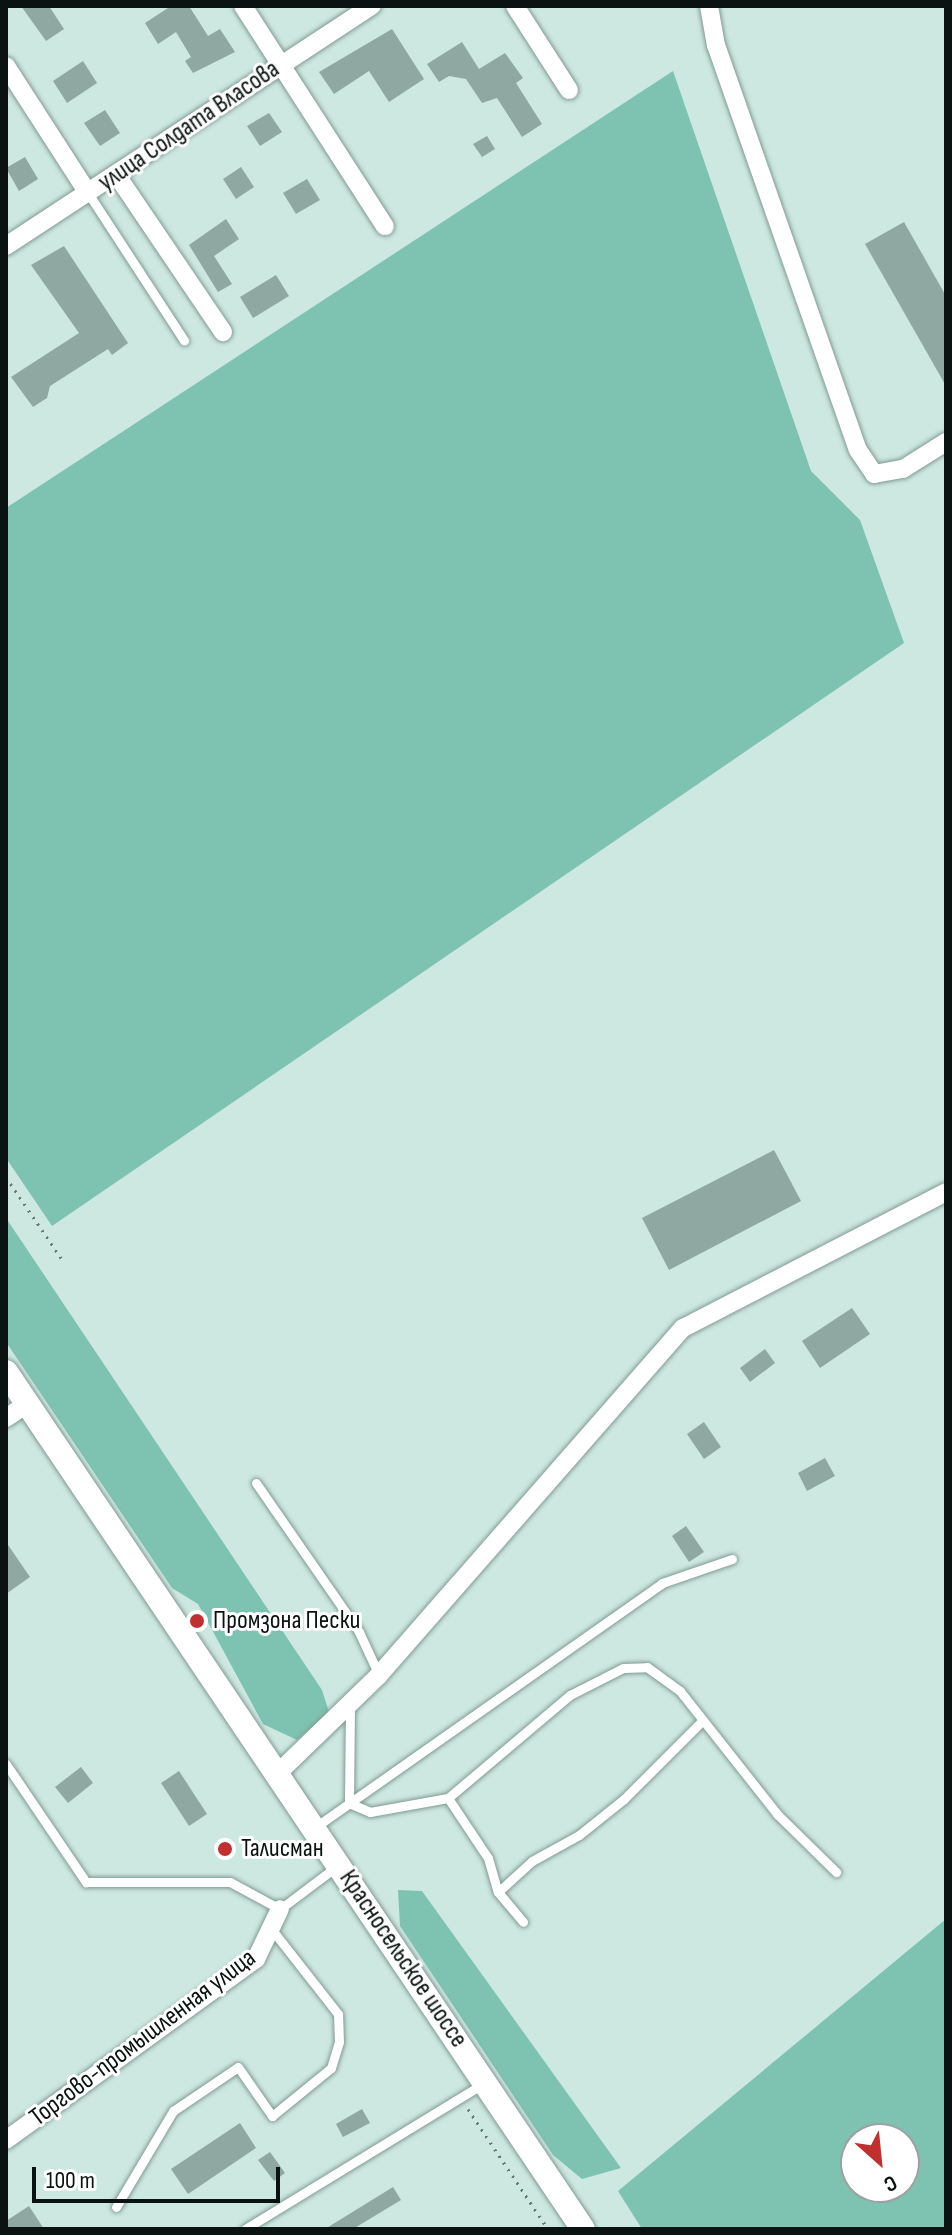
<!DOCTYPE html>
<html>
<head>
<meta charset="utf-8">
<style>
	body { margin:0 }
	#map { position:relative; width:952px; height:2235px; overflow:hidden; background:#cde8e0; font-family:"Sofia Sans Condensed",sans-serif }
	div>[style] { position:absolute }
	.green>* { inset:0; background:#7ec2b1 }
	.building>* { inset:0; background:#8fa8a1 }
	.path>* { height:3px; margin-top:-1.5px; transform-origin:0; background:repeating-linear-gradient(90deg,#687975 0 2px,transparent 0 8px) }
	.roads { filter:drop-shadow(0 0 2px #829b94) drop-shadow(0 0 2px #829b94) }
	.service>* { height:9px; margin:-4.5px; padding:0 4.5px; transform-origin:4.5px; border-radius:4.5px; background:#fff }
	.minor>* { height:18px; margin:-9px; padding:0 9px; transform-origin:9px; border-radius:9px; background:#fff }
	.secondary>* { height:24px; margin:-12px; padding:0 12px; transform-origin:12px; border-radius:12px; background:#fff }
	.dots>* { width:22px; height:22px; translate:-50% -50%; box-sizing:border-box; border:4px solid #fff; border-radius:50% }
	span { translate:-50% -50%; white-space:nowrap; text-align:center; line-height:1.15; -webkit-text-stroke:6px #fff; paint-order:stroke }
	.street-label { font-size:26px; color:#0a1311 }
	.poi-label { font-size:26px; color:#0a1311 }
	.left { translate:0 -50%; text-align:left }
	.frame { position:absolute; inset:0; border:8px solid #0a1311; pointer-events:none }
	.north { position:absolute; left:840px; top:2123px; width:80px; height:80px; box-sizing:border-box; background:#fff; border:2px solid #9da1a0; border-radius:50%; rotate:153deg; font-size:22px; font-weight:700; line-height:32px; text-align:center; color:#0a1311 }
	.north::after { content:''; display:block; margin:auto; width:28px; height:36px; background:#bf302e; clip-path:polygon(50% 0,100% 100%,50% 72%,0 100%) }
	.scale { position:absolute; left:32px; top:2167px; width:248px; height:36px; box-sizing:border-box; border:4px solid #0a1311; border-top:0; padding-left:10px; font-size:24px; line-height:28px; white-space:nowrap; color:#0a1311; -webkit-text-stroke:6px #fff; paint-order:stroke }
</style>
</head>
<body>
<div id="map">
	<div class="green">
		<div style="clip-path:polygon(673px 71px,811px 471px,860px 520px,904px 643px,52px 1226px,6px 1158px,6px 508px)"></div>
		<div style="clip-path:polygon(6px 1218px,322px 1690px,329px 1712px,297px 1740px,263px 1724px,198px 1604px,172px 1588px,6px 1342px)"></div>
		<div style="clip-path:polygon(398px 1890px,422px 1891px,621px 2168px,582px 2179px,553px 2155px,400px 1926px)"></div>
		<div style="clip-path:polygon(evenodd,946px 1919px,946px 2229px,642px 2229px,618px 2191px,946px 1919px,856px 2139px,904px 2139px,904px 2187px,856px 2187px,856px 2139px)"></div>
	</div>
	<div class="building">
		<div style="clip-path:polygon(21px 6px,49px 6px,64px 29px,46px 41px)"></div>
		<div style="clip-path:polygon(171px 6px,189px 6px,208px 36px,220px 29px,235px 52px,193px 73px,185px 61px,191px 57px,176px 32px,158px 44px,145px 23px)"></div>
		<div style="clip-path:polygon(392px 29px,424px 79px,389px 102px,369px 71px,334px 94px,319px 72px)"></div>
		<div style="clip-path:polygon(462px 42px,479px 69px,505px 53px,523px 78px,516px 83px,542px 124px,522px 137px,497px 98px,482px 103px,466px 79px,449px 76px,439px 82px,427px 64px)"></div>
		<div style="clip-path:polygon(83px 61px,97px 83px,67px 103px,53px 81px)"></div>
		<div style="clip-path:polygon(105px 110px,120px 133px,100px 146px,84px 123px)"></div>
		<div style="clip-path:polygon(269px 113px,282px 132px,260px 146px,247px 126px)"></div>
		<div style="clip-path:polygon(487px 136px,495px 149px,482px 157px,473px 144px)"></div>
		<div style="clip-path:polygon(25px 157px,38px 179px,19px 191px,6px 168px)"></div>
		<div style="clip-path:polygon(241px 167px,254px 187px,236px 199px,223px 179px)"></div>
		<div style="clip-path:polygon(307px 179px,320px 200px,296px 214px,283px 193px)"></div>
		<div style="clip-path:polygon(226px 219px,239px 239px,214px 256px,232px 284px,218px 292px,189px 245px)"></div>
		<div style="clip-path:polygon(904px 222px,946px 296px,946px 386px,865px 244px)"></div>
		<div style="clip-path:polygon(64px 246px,128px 343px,112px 355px,108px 349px,50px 386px,47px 398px,33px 407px,11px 377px,79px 333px,31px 265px)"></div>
		<div style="clip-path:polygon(276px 275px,289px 296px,253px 318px,240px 297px)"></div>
		<div style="clip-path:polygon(774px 1150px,801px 1201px,669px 1270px,642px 1218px)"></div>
		<div style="clip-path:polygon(852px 1308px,870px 1334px,820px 1368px,802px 1341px)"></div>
		<div style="clip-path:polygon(765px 1349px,775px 1363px,750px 1382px,740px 1368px)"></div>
		<div style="clip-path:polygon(704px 1422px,721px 1447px,704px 1459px,687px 1434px)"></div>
		<div style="clip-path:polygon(825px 1458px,835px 1476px,807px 1491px,798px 1473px)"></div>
		<div style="clip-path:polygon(686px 1526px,704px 1552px,689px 1562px,672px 1536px)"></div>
		<div style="clip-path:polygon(6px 1542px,30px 1577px,6px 1594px)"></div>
		<div style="clip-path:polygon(81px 1767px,93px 1783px,68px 1803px,55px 1787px)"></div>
		<div style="clip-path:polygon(179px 1771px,207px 1814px,189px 1826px,161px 1783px)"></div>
		<div style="clip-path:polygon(362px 2109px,370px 2123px,343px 2137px,336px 2124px)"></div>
		<div style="clip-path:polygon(240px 2123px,256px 2148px,188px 2194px,171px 2169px)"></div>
		<div style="clip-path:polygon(270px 2152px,285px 2173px,274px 2181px,258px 2160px)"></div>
		<div style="clip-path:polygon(393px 2187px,401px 2200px,353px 2229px,325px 2229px)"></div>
		<div style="clip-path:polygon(29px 2206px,44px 2229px,6px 2229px,6px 2221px)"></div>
	</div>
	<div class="path">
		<div style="left:6px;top:1177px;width:102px;rotate:55.8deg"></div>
		<div style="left:468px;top:2109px;width:144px;rotate:56.3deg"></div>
	</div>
	<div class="roads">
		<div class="service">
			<div style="left:88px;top:193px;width:176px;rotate:56.9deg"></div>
			<div style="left:256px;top:1483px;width:181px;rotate:55.3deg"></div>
			<div style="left:359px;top:1632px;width:47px;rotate:65.1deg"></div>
			<div style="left:350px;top:1705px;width:98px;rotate:90.6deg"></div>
			<div style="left:349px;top:1803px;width:23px;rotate:23deg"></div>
			<div style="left:370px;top:1812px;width:79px;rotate:-10.2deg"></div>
			<div style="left:448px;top:1798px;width:160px;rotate:-40.2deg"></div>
			<div style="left:570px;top:1695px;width:59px;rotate:-27deg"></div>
			<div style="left:623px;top:1668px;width:24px;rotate:-2deg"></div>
			<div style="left:647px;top:1667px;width:41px;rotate:36deg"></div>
			<div style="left:680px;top:1691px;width:157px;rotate:51.7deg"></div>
			<div style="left:777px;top:1814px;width:83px;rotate:44.5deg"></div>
			<div style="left:6px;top:1764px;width:143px;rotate:55.9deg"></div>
			<div style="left:86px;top:1882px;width:144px"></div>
			<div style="left:230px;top:1882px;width:57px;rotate:28.4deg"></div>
			<div style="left:280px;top:1909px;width:70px;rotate:-36.9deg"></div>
			<div style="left:448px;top:1798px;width:72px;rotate:56.3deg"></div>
			<div style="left:488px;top:1858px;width:35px;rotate:74deg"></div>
			<div style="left:498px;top:1892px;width:39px;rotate:50deg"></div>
			<div style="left:314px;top:1828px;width:426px;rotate:-35.1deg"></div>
			<div style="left:662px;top:1583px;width:74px;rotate:-18.9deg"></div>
			<div style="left:498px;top:1892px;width:46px;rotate:-42.4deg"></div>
			<div style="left:532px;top:1861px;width:54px;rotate:-29deg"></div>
			<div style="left:579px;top:1835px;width:58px;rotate:-38.7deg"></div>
			<div style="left:624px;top:1799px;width:110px;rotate:-45deg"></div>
			<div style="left:116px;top:2207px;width:112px;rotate:-59.3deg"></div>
			<div style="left:173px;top:2111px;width:78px;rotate:-34.1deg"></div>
			<div style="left:238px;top:2067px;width:60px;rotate:55.2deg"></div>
			<div style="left:272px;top:2116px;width:76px;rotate:-39.1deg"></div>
			<div style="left:331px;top:2068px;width:27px;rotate:-73deg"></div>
			<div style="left:339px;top:2042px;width:28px;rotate:-92deg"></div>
			<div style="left:338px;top:2014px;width:105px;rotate:-128.1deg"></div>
			<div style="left:245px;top:2229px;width:280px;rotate:-31.4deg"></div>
		</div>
		<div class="minor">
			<div style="left:243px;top:6px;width:262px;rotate:57.2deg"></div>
			<div style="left:515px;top:6px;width:100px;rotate:57.3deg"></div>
			<div style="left:709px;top:6px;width:40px;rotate:80deg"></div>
			<div style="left:716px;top:45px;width:429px;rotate:70.7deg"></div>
			<div style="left:858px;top:450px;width:29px;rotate:56deg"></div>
			<div style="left:874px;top:474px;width:29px;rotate:-10deg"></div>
			<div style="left:903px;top:469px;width:51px;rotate:-32.1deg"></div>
			<div style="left:6px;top:66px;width:151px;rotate:57.2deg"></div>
			<div style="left:116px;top:174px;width:191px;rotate:55.9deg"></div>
			<div style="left:6px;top:246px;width:438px;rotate:-33.3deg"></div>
			<div style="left:6px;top:1418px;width:25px;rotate:-34deg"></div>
			<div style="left:277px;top:1774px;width:142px;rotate:-44.1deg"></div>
			<div style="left:379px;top:1675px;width:461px;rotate:-48.8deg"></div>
			<div style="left:683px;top:1328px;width:296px;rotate:-27.3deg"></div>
			<div style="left:6px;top:2140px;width:309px;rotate:-35.9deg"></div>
			<div style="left:256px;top:1959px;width:55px;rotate:-64.4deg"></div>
		</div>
		<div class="secondary">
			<div style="left:6px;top:1372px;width:1033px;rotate:56.05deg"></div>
		</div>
	</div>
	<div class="dots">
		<div style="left:197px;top:1621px;background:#bf302e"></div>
		<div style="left:225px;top:1849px;background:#bf302e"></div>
	</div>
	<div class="street-label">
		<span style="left:189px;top:126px;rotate:-34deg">улица Солдата Власова</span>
		<span style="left:403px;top:1959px;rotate:56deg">Красносельское шоссе</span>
		<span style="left:143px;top:2038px;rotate:-37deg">Торгово-промышленная улица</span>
	</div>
	<div class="poi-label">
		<span class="left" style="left:213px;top:1621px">Промзона Пески</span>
		<span class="left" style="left:241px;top:1849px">Талисман</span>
	</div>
	<div class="frame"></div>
	<div class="north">С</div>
	<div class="scale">100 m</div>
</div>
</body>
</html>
